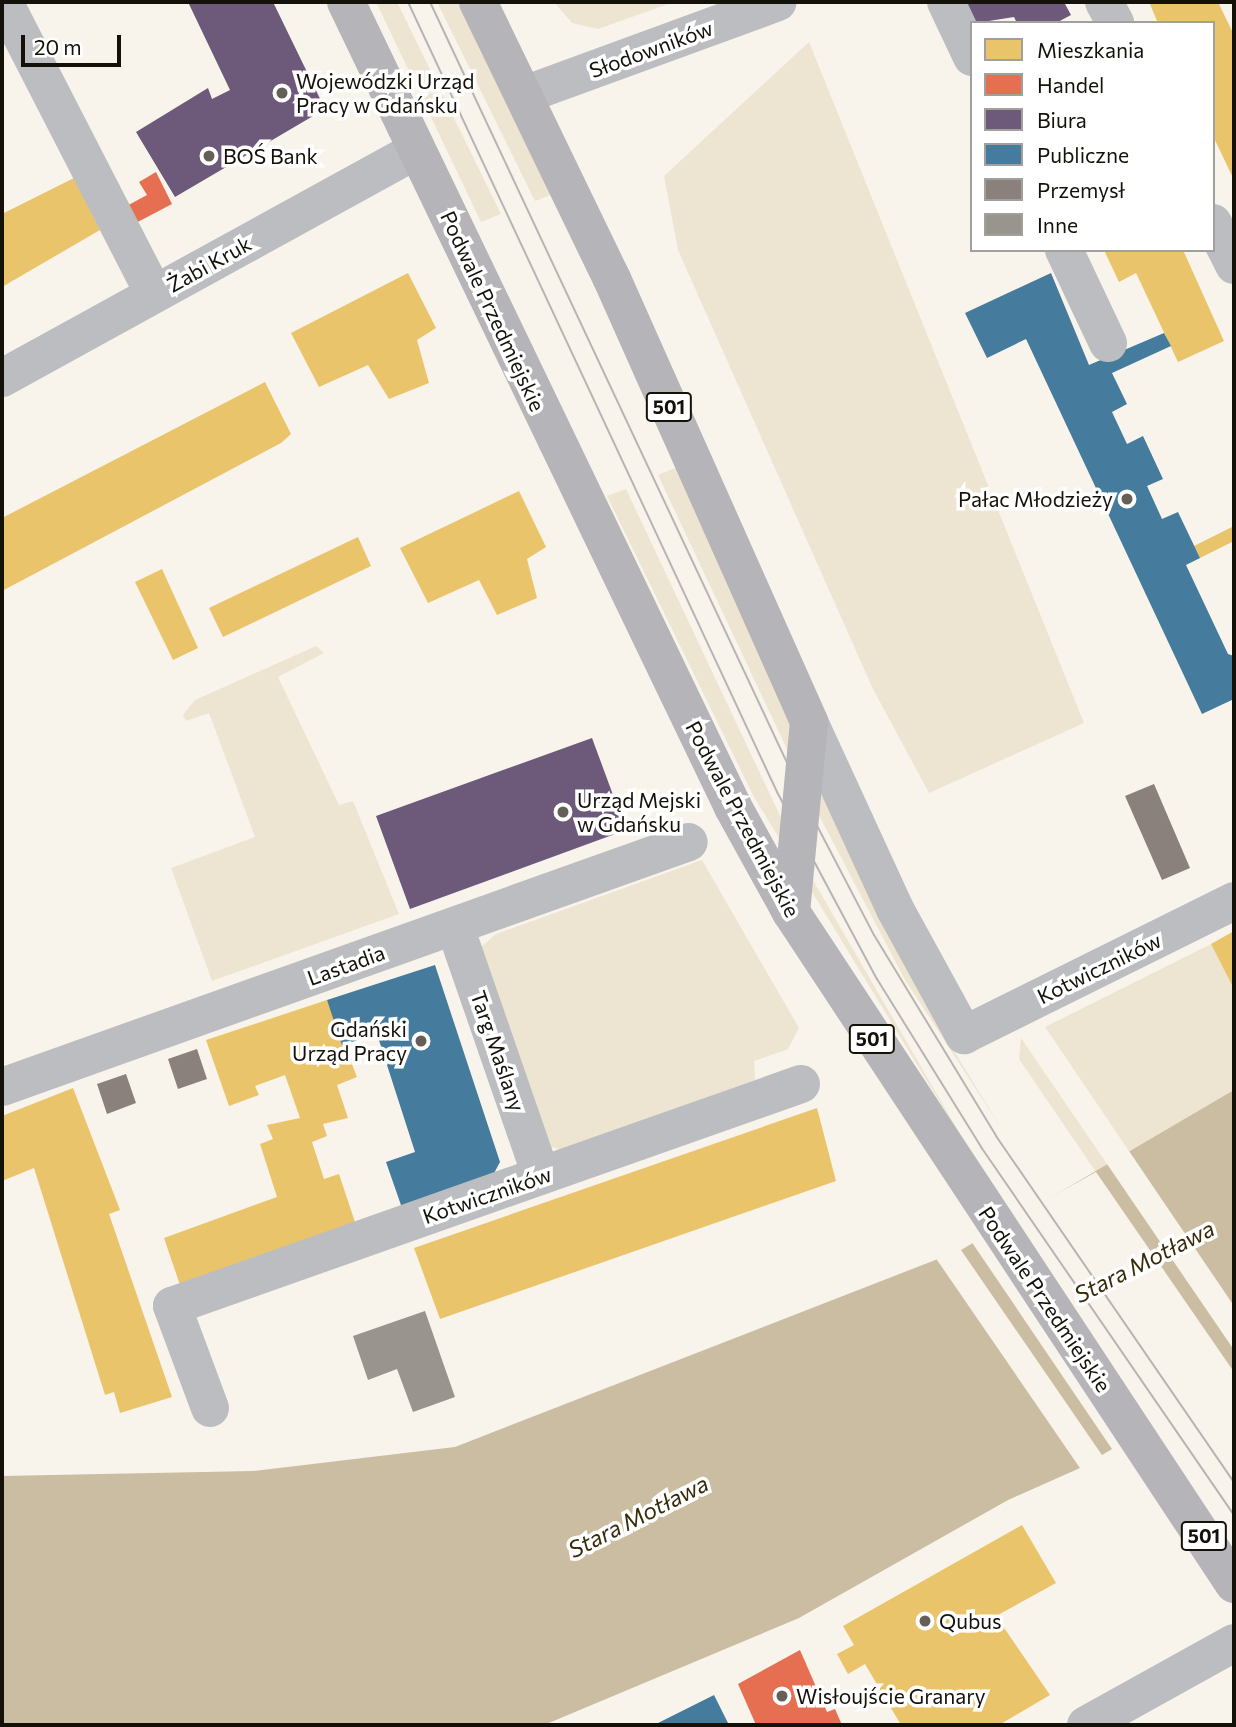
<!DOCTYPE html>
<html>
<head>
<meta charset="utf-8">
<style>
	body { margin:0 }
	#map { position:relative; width:1236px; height:1727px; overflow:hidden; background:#f8f4eb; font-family:Commissioner,sans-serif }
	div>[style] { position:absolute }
	.green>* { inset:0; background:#ede5d1 }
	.water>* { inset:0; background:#cabda1 }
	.pier>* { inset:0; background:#f8f4eb }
	.homes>* { inset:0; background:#e9c46a }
	.shops>* { inset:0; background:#e76f51 }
	.offices>* { inset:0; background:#6d597a }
	.public>* { inset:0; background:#457b9d }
	.industry>* { inset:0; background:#8a817c }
	.building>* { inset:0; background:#99958e }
	.minor>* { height:38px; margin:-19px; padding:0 19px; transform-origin:19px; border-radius:19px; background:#bcbdc0 }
	.major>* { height:38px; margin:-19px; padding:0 19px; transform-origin:19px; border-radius:19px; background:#b5b4b8 }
	.tram>* { height:2px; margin:-1px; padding:0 1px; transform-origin:1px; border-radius:1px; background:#b7b5b4 }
	.dots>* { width:19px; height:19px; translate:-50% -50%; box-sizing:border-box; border:4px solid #fff; border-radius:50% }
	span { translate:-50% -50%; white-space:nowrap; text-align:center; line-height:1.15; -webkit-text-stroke:7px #fff; paint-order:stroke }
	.shield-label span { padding:2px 5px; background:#fff; border:2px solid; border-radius:5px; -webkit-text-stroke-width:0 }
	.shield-label { font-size:19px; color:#141109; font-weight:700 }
	.street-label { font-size:21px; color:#141109 }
	.poi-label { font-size:21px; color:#141109 }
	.left { translate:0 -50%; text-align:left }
	.right { translate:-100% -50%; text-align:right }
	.water-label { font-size:23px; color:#372b0a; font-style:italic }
	.frame { position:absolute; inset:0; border:4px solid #141109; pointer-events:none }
	.legend { position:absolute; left:970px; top:21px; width:245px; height:231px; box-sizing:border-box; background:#fff; border:2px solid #a1a09d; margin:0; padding:9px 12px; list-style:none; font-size:21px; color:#141109 }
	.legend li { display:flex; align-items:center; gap:14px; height:35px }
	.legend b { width:35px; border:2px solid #a1a09d }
	.scale { position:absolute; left:21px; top:35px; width:100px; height:32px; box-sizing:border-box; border:4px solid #141109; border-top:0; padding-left:9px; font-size:21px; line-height:24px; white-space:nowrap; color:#141109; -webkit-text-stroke:5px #fff; paint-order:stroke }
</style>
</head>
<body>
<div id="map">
	<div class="green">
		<div style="clip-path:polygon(376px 2px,397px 2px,501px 214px,481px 222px)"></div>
		<div style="clip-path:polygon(437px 2px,459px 2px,553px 194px,535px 201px)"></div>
		<div style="clip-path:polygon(554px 2px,674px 2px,598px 29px,572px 23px)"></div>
		<div style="clip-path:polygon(809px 42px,1084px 723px,929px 793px,873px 689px,678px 250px,664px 176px)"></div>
		<div style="clip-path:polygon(678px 467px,943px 1033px,1003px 1131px,904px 978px,809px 796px,658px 475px)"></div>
		<div style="clip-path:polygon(626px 489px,799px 856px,971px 1153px,754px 797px,607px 496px)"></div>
		<div style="clip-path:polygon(316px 646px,324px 653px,278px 677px,339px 805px,353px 801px,399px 914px,212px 981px,171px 868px,255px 837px,209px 713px,186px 721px,183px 715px,195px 700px)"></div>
		<div style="clip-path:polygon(702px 860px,799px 1028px,788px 1049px,754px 1061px,755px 1080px,561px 1150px,549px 1146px,481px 947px,496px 934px)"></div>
		<div style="clip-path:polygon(1211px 944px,1234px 988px,1234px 1090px,1131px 1154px,1045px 1027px)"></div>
		<div style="clip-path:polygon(1021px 1038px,1109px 1167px,1098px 1175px,1019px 1059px)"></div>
	</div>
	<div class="water">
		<div style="clip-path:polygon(1234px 1090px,1234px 1377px,1080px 1468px,1008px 1500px,799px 1618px,544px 1725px,2px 1725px,2px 1476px,253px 1471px,455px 1447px,961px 1250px)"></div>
	</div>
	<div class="pier">
		<div style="clip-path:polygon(1129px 1151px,1234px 1306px,1234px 1350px,1107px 1164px)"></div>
		<div style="clip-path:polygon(1096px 1172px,1234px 1372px,1234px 1381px,1114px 1452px,971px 1241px)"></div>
		<div style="clip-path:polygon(959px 1247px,961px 1250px,1104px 1458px,1082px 1471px,935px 1257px)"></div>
	</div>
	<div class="homes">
		<div style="clip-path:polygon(1149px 2px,1219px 4px,1234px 35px,1234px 180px,1213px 136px,1213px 23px,1158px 23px)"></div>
		<div style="clip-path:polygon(74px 178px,100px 230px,2px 287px,2px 214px)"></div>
		<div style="clip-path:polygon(1104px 250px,1183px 250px,1224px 341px,1178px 362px,1136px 273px,1119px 282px)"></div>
		<div style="clip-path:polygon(408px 273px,436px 328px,417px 340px,429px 383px,389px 399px,368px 365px,319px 387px,291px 333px)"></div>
		<div style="clip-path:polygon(265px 382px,291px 434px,281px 443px,2px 591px,2px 518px)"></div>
		<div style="clip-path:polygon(519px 491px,546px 547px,527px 559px,537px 598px,497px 615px,479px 580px,428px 603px,400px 548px)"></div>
		<div style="clip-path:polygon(1234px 526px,1234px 541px,1200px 558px,1194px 546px)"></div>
		<div style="clip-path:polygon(358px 537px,371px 566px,223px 637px,209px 608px)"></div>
		<div style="clip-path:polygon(162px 569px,198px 648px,173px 660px,135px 582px)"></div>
		<div style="clip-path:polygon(1234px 931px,1234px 989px,1211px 944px)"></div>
		<div style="clip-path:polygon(327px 1000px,357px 1077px,337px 1085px,348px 1118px,323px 1124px,327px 1136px,312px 1142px,324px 1179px,339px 1174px,356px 1225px,180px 1285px,164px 1238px,277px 1197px,260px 1144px,273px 1139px,267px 1125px,300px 1118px,285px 1075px,255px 1086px,259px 1095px,229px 1106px,206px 1040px)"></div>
		<div style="clip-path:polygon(73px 1088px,120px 1210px,109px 1214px,172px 1397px,120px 1413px,114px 1392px,105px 1395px,34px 1168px,2px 1181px,2px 1116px)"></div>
		<div style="clip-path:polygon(817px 1108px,836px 1181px,440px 1319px,414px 1248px)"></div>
		<div style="clip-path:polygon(1022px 1525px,1056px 1583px,996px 1616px,1050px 1695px,999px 1725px,901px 1725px,865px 1664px,848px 1674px,837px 1654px,854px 1645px,843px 1626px)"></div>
	</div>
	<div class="shops">
		<div style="clip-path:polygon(156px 172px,172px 204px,132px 225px,123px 208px,147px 195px,139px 182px)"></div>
		<div style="clip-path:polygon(800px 1650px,827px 1712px,835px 1709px,842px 1725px,756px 1725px,738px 1684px)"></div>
	</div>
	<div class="offices">
		<div style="clip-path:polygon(188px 2px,273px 2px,325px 109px,175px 197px,136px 132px,208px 88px,212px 99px,230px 90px)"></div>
		<div style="clip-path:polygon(966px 2px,1064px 2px,1071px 15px,1056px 23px,1017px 23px,1014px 17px,976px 23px)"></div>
		<div style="clip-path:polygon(592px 738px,626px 830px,410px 909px,376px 816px)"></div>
	</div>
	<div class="public">
		<div style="clip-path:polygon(1051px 273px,1089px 365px,1164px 333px,1171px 346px,1112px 373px,1127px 404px,1112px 412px,1127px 444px,1143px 436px,1163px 479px,1147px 486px,1162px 519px,1178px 512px,1200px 558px,1186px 565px,1228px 654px,1234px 656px,1234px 699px,1202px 714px,1026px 339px,987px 358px,965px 313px)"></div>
		<div style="clip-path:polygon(435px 965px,500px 1162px,492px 1177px,402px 1208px,386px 1162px,415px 1152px,377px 1034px,342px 1045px,327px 1000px)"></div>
		<div style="clip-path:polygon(714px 1695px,729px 1725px,654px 1725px)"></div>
	</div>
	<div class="industry">
		<div style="clip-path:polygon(1154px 784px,1190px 868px,1162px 880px,1125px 796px)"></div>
		<div style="clip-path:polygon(197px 1049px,207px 1079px,178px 1089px,168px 1059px)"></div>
		<div style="clip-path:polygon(126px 1074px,136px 1103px,107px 1114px,97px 1084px)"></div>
	</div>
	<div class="building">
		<div style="clip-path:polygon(425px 1311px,455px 1397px,413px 1412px,397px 1369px,368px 1380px,353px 1336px)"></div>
	</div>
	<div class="minor">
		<div style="left:4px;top:2px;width:328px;rotate:62.8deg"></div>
		<div style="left:946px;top:2px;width:61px;rotate:64.7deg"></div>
		<div style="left:1104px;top:2px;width:24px;rotate:62deg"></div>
		<div style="left:524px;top:95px;width:270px;rotate:-20.1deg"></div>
		<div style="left:1213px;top:223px;width:47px;rotate:63.4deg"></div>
		<div style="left:1064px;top:250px;width:103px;rotate:64.7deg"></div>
		<div style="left:2px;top:378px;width:473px;rotate:-28.8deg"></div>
		<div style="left:809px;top:722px;width:206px;rotate:65.3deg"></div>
		<div style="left:895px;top:909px;width:144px;rotate:61.3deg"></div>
		<div style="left:964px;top:1035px;width:301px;rotate:-26.4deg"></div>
		<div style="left:455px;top:927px;width:263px;rotate:70.9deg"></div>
		<div style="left:2px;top:1087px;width:729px;rotate:-19.63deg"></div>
		<div style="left:210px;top:1408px;width:109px;rotate:-110.4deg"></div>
		<div style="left:172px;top:1306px;width:667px;rotate:-19.44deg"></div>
		<div style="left:1086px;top:1725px;width:169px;rotate:-29deg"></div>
	</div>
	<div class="major">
		<div style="left:346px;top:2px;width:893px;rotate:64.32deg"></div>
		<div style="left:733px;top:807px;width:120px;rotate:61.1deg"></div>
		<div style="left:791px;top:912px;width:805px;rotate:56.61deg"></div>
		<div style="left:478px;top:2px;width:308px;rotate:64.2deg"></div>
		<div style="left:612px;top:279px;width:485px;rotate:66deg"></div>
		<div style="left:809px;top:722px;width:191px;rotate:95.4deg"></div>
	</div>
	<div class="tram">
		<div style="left:408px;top:2px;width:872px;rotate:64.96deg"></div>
		<div style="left:777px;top:792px;width:212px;rotate:61.9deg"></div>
		<div style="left:877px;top:979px;width:198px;rotate:58.2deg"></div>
		<div style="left:981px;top:1147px;width:447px;rotate:55.5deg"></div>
		<div style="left:430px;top:2px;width:899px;rotate:64.86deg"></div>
		<div style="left:812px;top:816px;width:134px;rotate:62.5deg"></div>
		<div style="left:874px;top:935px;width:235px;rotate:58.7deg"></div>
		<div style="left:996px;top:1136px;width:420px;rotate:55.5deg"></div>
	</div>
	<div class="dots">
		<div style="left:282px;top:93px;background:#646058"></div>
		<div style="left:209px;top:156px;background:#646058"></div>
		<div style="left:1127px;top:499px;background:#646058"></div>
		<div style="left:563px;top:812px;background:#646058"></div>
		<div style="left:421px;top:1041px;background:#646058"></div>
		<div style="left:925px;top:1621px;background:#646058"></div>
		<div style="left:782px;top:1696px;background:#646058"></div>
	</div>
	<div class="shield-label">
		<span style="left:669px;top:407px">501</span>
		<span style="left:872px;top:1039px">501</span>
		<span style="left:1204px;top:1536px">501</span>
	</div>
	<div class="street-label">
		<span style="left:651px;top:49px;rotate:-20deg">Słodowników</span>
		<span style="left:209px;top:264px;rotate:-29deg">Żabi Kruk</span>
		<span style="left:493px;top:311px;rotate:65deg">Podwale Przedmiejskie</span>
		<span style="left:743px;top:819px;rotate:62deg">Podwale Przedmiejskie</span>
		<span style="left:346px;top:965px;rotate:-20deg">Lastadia</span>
		<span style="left:1099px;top:968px;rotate:-26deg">Kotwiczników</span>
		<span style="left:498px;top:1051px;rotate:71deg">Targ Maślany</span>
		<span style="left:487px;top:1195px;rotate:-19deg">Kotwiczników</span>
		<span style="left:1045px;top:1299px;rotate:56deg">Podwale Przedmiejskie</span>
	</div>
	<div class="poi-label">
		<span class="left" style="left:296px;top:93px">Wojewódzki Urząd<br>Pracy w Gdańsku</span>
		<span class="left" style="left:223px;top:156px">BOŚ Bank</span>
		<span class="right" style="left:1113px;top:499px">Pałac Młodzieży</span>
		<span class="left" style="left:577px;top:812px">Urząd Mejski<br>w Gdańsku</span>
		<span class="right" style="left:407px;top:1041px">Gdański<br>Urząd Pracy</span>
		<span class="left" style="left:939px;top:1621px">Qubus</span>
		<span class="left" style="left:796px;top:1696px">Wisłoujście Granary</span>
	</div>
	<div class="water-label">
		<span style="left:1144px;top:1261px;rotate:-27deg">Stara Motława</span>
		<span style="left:638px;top:1516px;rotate:-27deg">Stara Motława</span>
	</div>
	<div class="frame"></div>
	<ul class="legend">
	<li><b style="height:19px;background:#e9c46a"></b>Mieszkania</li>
	<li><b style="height:19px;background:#e76f51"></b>Handel</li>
	<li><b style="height:19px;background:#6d597a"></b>Biura</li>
	<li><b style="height:19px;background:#457b9d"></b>Publiczne</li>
	<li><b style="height:19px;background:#8a817c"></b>Przemysł</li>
	<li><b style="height:19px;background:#99958e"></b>Inne</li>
	</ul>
	<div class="scale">20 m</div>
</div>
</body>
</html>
